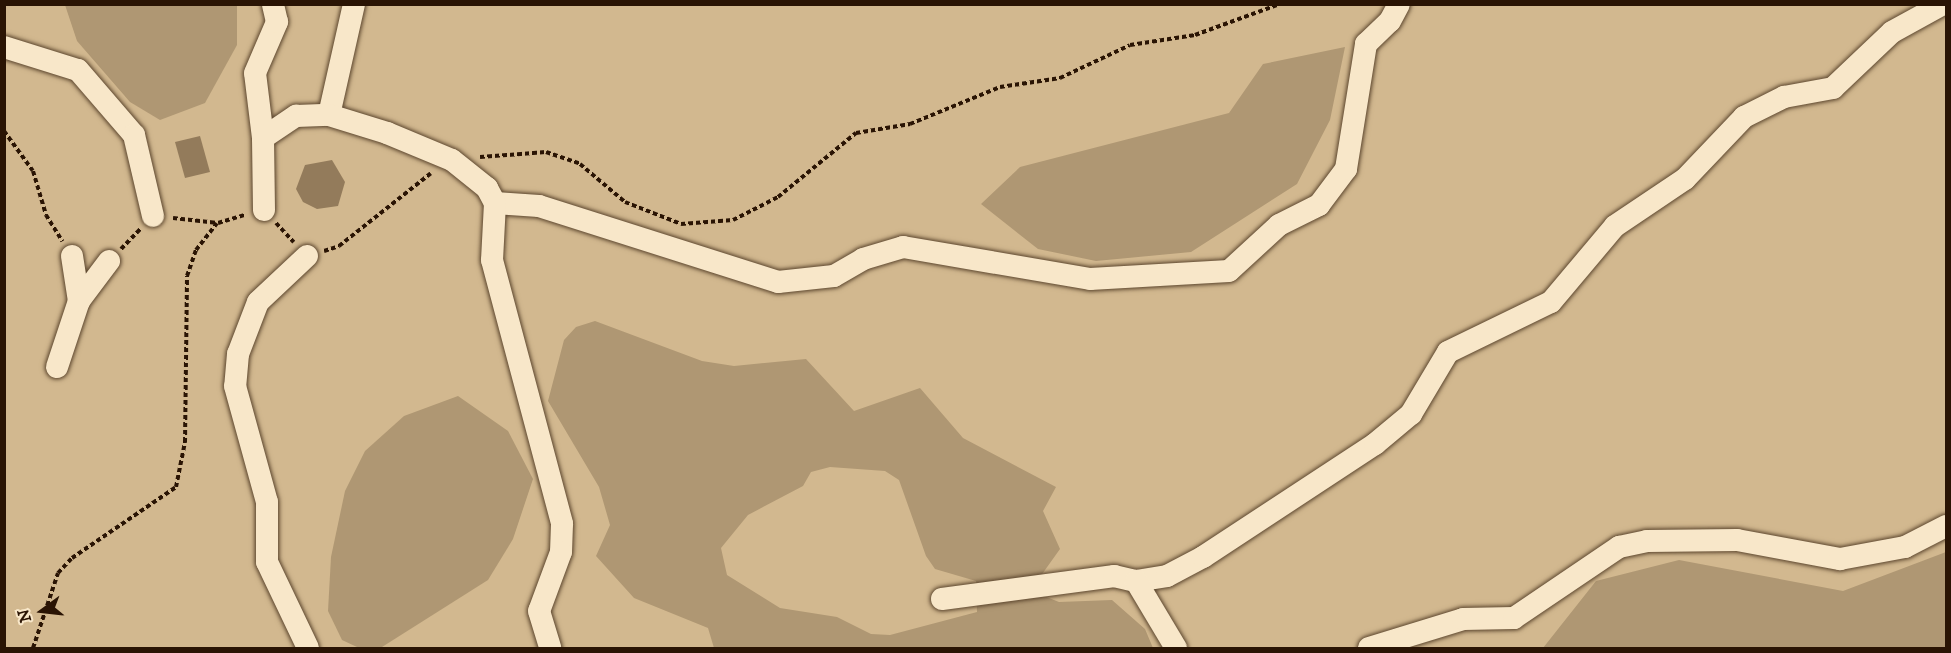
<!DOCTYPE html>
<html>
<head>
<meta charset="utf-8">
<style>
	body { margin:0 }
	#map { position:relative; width:1951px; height:653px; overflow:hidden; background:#f4daac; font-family:"IM FELL DW Pica",serif }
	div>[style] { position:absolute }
	.green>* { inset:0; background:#d2b88f }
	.water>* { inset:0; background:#af9773 }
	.building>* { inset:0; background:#937b5b }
	.path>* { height:4px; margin-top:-2px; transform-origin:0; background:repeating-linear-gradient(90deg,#2a1404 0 4.5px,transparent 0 7.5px) }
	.roads { filter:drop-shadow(0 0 2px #5c462e) drop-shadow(0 0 2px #5c462e) }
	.minor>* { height:22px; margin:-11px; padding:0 11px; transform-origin:11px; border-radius:11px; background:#f8e7c9 }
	span { translate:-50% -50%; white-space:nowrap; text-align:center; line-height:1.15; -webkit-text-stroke:6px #f8e7c9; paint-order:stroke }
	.frame { position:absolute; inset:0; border:6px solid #2a1404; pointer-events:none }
	.north { position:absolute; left:12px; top:581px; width:60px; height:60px; -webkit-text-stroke:4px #f8e7c9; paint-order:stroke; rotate:255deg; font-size:16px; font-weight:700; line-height:24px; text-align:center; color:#2a1404 }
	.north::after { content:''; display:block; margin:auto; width:21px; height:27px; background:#2a1404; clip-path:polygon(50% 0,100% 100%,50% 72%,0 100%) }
</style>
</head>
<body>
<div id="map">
	<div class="green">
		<div style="clip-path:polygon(4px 5px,1946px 5px,1946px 648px,5px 648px)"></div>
	</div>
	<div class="water">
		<div style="clip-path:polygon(65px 5px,237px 5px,237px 45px,205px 103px,160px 120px,130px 102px,77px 41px)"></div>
		<div style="clip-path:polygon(1345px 47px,1330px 120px,1297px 184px,1191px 252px,1096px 261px,1038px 249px,981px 204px,1020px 167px,1229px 113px,1263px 64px)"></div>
		<div style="clip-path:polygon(evenodd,595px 321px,702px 361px,734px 366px,806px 359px,854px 411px,920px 388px,963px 438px,1056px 487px,1043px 511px,1060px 549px,1040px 577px,1044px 596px,1059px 602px,1112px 600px,1145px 629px,1153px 648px,714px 648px,708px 628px,634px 598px,596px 556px,610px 525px,599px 487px,548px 401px,564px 340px,576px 327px,595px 321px,830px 467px,885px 471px,899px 480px,926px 556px,935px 569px,976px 581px,977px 612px,890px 635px,871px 634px,837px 617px,780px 608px,727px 575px,721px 548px,748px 515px,803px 486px,811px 472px,830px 467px)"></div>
		<div style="clip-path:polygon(458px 396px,508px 431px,533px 479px,513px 539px,488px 580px,382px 647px,357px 647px,342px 640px,328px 611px,331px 557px,345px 491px,365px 451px,404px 416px)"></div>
		<div style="clip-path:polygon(1946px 552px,1946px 648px,1543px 648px,1596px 581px,1679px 560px,1843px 591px)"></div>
	</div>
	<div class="building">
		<div style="clip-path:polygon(200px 136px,210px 172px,185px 178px,175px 142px)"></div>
		<div style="clip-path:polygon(332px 160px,345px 182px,338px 206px,317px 209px,303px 202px,296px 189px,305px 165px)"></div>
	</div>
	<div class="path">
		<div style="left:4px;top:131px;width:49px;rotate:54.1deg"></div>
		<div style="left:33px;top:171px;width:46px;rotate:73.5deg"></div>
		<div style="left:46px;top:215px;width:31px;rotate:58deg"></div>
		<div style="left:480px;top:157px;width:66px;rotate:-4.3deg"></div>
		<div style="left:546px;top:152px;width:36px;rotate:19deg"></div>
		<div style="left:580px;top:164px;width:59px;rotate:40.2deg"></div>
		<div style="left:625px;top:202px;width:60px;rotate:21.4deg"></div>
		<div style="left:681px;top:224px;width:52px;rotate:-4.4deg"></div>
		<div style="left:733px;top:220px;width:51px;rotate:-27.1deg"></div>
		<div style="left:778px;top:197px;width:101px;rotate:-39.4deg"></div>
		<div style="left:856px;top:133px;width:55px;rotate:-9.5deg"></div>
		<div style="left:910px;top:124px;width:97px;rotate:-22.3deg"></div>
		<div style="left:1000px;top:87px;width:61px;rotate:-8.5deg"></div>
		<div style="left:1060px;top:78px;width:77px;rotate:-25.2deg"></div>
		<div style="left:1130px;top:45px;width:66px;rotate:-8.7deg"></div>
		<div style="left:1195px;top:35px;width:90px;rotate:-20deg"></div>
		<div style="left:173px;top:218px;width:45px;rotate:6.3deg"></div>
		<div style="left:218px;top:223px;width:28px;rotate:-17deg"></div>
		<div style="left:276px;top:223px;width:26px;rotate:47deg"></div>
		<div style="left:121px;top:249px;width:29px;rotate:-46deg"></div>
		<div style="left:324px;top:251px;width:16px;rotate:-18deg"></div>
		<div style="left:339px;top:246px;width:117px;rotate:-38.4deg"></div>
		<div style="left:33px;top:648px;width:79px;rotate:-71.6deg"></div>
		<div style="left:58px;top:573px;width:21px;rotate:-47deg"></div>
		<div style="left:72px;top:558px;width:126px;rotate:-34.3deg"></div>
		<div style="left:176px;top:487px;width:46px;rotate:-78.7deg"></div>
		<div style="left:185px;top:442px;width:166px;rotate:-89.3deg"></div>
		<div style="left:187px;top:276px;width:28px;rotate:-71deg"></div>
		<div style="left:196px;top:250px;width:34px;rotate:-52deg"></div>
	</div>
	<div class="roads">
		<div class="minor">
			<div style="left:4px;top:47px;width:77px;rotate:17.3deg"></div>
			<div style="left:78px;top:70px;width:86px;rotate:49.3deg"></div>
			<div style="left:134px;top:135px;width:83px;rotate:76.8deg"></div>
			<div style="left:329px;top:115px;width:114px;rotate:-77.3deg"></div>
			<div style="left:263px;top:138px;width:65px;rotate:-97deg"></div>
			<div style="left:255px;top:73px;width:56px;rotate:-66.7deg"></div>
			<div style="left:277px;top:22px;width:18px;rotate:-103deg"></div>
			<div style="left:495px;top:203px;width:44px;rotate:3.9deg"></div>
			<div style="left:539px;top:206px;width:251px;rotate:17.6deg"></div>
			<div style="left:778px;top:282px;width:56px;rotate:-6.1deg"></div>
			<div style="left:834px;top:276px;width:34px;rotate:-30deg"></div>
			<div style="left:863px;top:259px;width:42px;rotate:-16.7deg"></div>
			<div style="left:903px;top:247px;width:190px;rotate:9.7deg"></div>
			<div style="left:1090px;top:279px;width:139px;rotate:-3.3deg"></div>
			<div style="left:1229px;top:271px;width:68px;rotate:-42.6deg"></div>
			<div style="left:1279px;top:225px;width:45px;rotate:-26.6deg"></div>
			<div style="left:1319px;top:205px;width:45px;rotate:-53.1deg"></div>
			<div style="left:1346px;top:169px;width:127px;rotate:-80.9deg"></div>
			<div style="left:1366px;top:44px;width:33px;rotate:-44deg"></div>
			<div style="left:1390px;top:21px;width:19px;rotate:-62deg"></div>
			<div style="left:264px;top:210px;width:72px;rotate:-90.8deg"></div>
			<div style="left:263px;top:138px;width:40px;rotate:-34deg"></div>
			<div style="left:296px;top:116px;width:33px;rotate:-2deg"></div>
			<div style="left:329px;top:115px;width:61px;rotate:17.2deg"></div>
			<div style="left:387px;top:133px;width:70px;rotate:22.6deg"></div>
			<div style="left:452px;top:160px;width:45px;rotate:38.7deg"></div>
			<div style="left:487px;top:188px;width:17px;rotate:62deg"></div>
			<div style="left:495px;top:203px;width:57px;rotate:93deg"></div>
			<div style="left:492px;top:260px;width:273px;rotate:75.1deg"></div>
			<div style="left:562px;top:524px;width:28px;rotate:92deg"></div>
			<div style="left:561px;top:552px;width:63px;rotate:110.4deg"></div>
			<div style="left:539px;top:611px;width:39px;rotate:73deg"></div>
			<div style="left:72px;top:256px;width:46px;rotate:81.2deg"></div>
			<div style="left:307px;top:256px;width:67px;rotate:136.8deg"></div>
			<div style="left:258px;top:302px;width:56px;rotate:111deg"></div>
			<div style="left:238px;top:354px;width:32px;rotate:95deg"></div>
			<div style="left:235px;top:386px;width:120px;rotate:74.6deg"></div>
			<div style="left:267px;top:502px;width:60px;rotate:90deg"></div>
			<div style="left:267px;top:562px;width:95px;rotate:64.5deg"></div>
			<div style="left:57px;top:367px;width:70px;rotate:-71.6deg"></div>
			<div style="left:79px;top:301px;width:50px;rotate:-53.1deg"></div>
			<div style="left:1136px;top:581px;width:31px;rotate:-9deg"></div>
			<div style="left:1167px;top:576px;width:41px;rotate:-27.8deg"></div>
			<div style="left:1203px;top:557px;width:206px;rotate:-33.3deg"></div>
			<div style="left:1375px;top:444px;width:47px;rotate:-39.8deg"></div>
			<div style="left:1411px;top:414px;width:72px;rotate:-59.2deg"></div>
			<div style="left:1448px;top:352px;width:114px;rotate:-25.9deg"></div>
			<div style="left:1551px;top:302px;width:99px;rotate:-49.9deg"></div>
			<div style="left:1615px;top:226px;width:84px;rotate:-33.9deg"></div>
			<div style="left:1685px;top:179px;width:86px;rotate:-46.4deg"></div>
			<div style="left:1744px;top:117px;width:45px;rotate:-26.6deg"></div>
			<div style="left:1784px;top:97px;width:50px;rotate:-10.4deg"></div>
			<div style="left:1833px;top:88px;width:81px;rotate:-43.5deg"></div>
			<div style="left:1892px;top:32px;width:58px;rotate:-28.8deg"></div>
			<div style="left:942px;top:599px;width:174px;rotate:-7.6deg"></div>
			<div style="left:1114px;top:576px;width:23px;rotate:13deg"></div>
			<div style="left:1136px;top:581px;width:78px;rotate:59.2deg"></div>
			<div style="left:1369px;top:648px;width:98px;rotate:-17.1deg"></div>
			<div style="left:1463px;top:619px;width:51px;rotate:-1.1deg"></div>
			<div style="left:1514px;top:618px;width:127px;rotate:-34.1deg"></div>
			<div style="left:1619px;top:547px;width:29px;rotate:-12deg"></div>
			<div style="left:1647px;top:541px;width:90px;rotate:-0.6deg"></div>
			<div style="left:1737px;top:540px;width:105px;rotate:10.5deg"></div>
			<div style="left:1840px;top:559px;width:66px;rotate:-10.5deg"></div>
			<div style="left:1905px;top:547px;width:46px;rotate:-27.1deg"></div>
		</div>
	</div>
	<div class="frame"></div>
	<div class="north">N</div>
</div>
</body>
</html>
